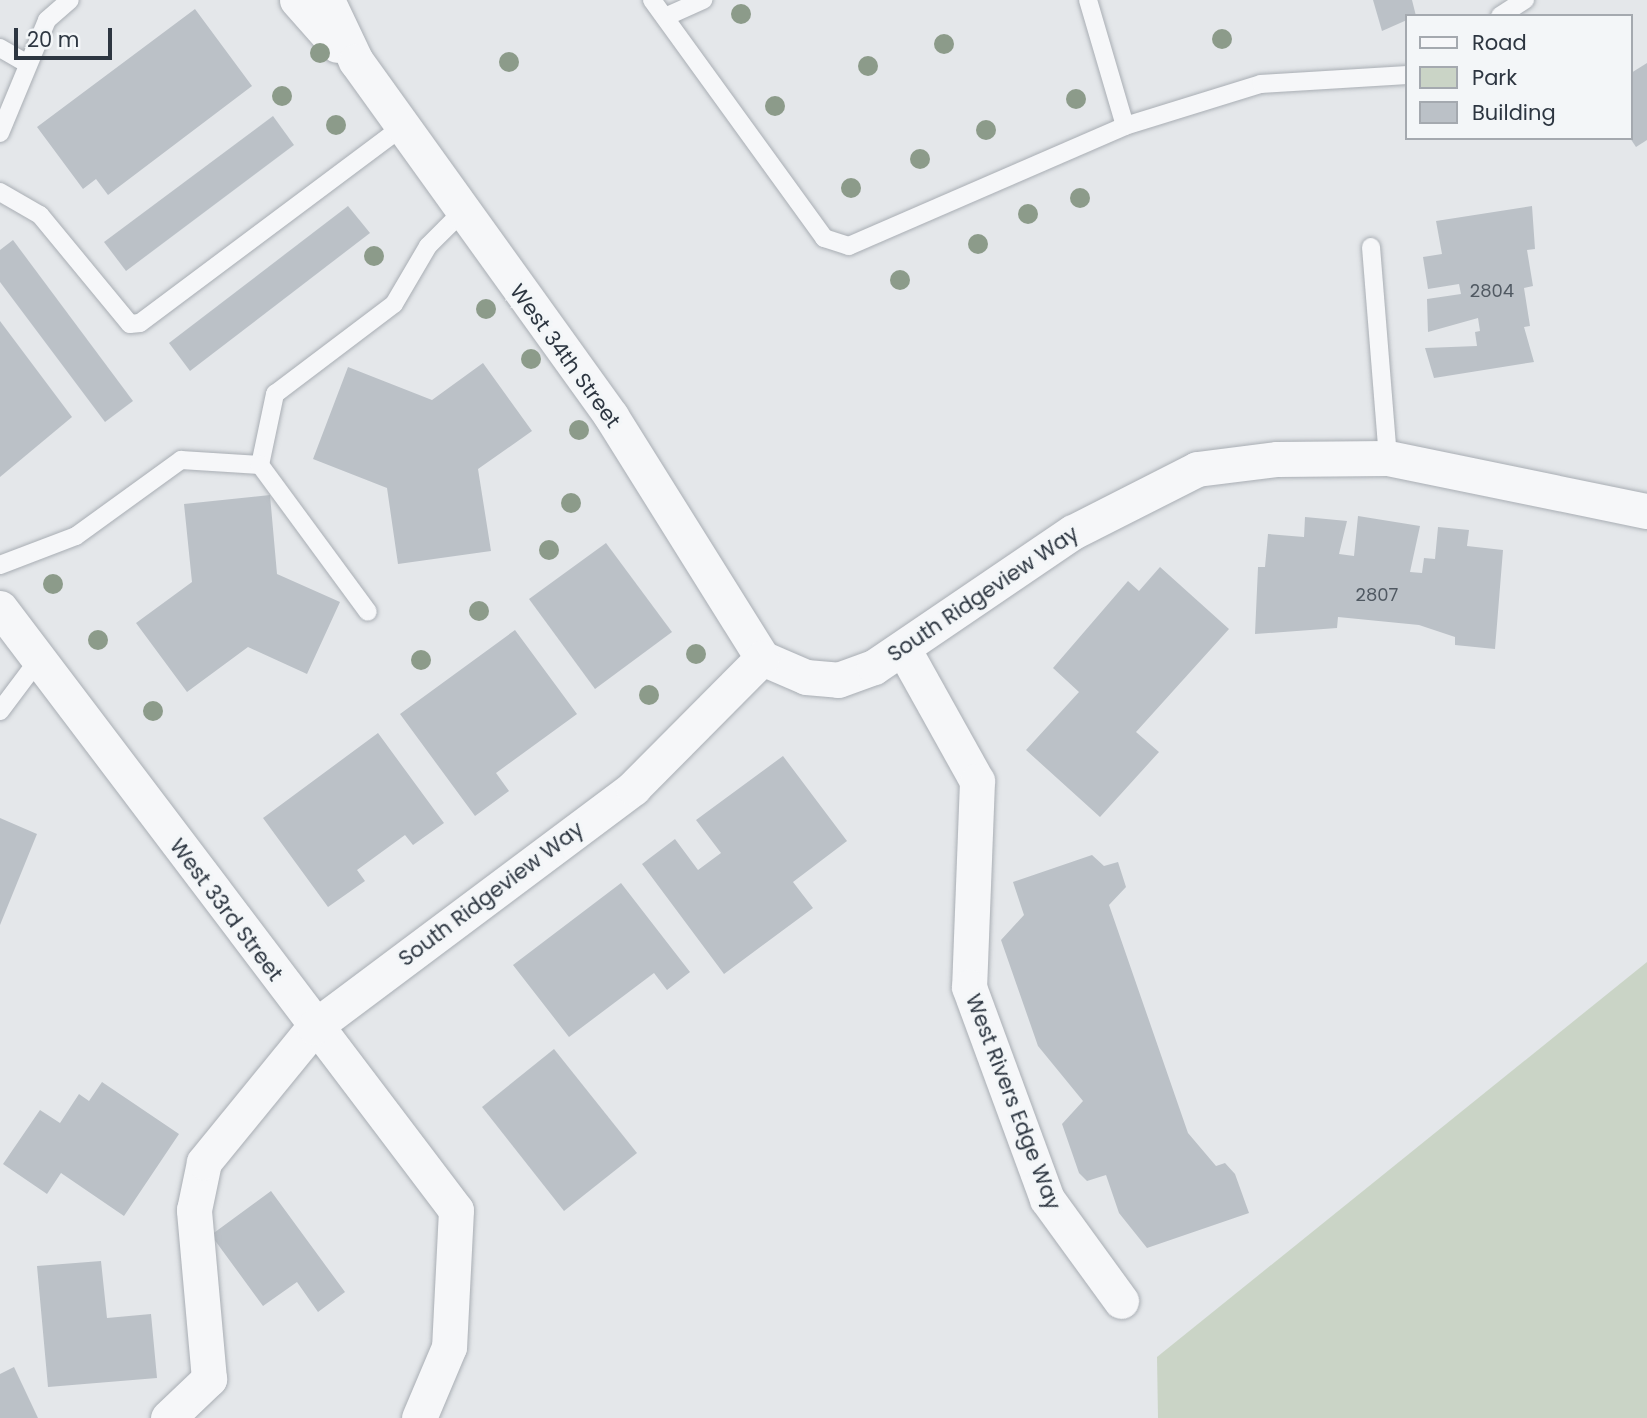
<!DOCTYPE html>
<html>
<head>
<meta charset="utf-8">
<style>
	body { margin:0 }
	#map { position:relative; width:1647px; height:1418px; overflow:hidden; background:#e4e7ea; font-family:Poppins,sans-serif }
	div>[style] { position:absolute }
	.green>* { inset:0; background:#cad4c6 }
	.building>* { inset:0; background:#bbc1c7 }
	.roads { filter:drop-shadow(0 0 2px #a9aeb4) drop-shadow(0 0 2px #a9aeb4) }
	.lane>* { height:18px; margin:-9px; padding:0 9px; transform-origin:9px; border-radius:9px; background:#f6f7f9 }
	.street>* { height:35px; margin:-17.5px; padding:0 17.5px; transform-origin:17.5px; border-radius:17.5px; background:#f6f7f9 }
	.trees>* { width:20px; height:20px; margin:-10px; border-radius:50%; background:#8c9b8a }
	span { translate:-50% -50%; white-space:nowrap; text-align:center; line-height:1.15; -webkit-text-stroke:6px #f3f6f8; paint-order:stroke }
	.number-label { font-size:18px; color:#505962 }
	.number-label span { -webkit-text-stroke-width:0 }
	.street-label { font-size:21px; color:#2d3641 }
	.legend { position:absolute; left:1405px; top:14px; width:228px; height:126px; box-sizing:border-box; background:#f3f6f8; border:2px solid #a4a9af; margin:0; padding:9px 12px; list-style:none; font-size:21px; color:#2d3641 }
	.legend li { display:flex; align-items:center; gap:14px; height:35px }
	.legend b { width:35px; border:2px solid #a4a9af }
	.scale { position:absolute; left:14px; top:28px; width:98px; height:32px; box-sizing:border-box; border:4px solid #2d3641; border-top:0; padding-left:9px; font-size:21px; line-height:24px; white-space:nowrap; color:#2d3641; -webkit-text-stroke:5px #f3f6f8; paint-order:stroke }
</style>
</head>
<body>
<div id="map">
	<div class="green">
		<div style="clip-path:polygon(1647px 962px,1647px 1418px,1158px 1418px,1157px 1357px)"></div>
	</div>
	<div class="building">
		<div style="clip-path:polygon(1373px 0,1412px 0,1416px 16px,1382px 31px)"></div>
		<div style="clip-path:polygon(195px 9px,252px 86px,108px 195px,96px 179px,83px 189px,37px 127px)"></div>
		<div style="clip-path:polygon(1647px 63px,1647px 140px,1636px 147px,1630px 138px,1631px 73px)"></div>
		<div style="clip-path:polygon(273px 116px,294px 145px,126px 271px,104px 242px)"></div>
		<div style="clip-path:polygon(348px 206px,370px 233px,190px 371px,169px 343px)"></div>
		<div style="clip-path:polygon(1532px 206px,1535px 249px,1527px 250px,1533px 286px,1524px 288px,1530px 326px,1524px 327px,1534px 362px,1434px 378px,1425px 348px,1477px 346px,1475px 332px,1480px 331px,1478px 318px,1428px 332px,1427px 299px,1461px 294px,1459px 284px,1428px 289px,1423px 257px,1442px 254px,1436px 221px)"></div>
		<div style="clip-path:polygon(13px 240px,133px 401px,105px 422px,0 282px,0 250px)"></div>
		<div style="clip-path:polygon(0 321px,72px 417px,0 477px)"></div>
		<div style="clip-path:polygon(483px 363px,532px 431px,478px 469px,491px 551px,398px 564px,387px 488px,313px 459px,348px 367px,432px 400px)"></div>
		<div style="clip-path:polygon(270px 495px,277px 574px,340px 602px,307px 674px,248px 647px,187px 692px,136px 623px,192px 582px,184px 504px)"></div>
		<div style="clip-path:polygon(1358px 516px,1420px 526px,1410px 572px,1422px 573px,1424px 558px,1435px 559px,1438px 527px,1469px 530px,1467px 546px,1503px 550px,1495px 649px,1455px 645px,1455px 637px,1419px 625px,1338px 617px,1337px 628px,1255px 634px,1258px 567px,1265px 567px,1268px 534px,1304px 537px,1305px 517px,1347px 521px,1339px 554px,1354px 556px)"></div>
		<div style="clip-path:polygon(606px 543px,672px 632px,595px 689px,529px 599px)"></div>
		<div style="clip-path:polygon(1160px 567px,1229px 629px,1136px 732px,1159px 752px,1100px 817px,1026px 750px,1079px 692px,1053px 668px,1128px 581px,1139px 591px)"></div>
		<div style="clip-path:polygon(515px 630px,577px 714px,496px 773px,509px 791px,475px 816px,400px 714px)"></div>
		<div style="clip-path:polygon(378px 733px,444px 823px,413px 845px,405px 835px,357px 870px,365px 881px,328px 907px,263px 818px)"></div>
		<div style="clip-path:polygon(783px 756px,847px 841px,793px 882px,813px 908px,724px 974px,642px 864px,675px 839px,698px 870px,721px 853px,696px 820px)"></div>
		<div style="clip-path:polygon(0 818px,37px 834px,0 925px)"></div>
		<div style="clip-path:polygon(1092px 855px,1104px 866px,1118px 862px,1126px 887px,1109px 905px,1188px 1133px,1216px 1166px,1225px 1163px,1235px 1174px,1249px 1213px,1147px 1248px,1119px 1213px,1106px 1175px,1087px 1181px,1079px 1173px,1062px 1124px,1083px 1101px,1038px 1046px,1001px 940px,1024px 915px,1013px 882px)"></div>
		<div style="clip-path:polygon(621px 883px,690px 972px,667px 990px,654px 973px,569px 1037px,513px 965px)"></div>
		<div style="clip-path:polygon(554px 1049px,637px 1153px,564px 1211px,482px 1107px)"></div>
		<div style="clip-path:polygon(102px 1082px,179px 1134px,124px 1216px,61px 1173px,47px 1194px,3px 1164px,40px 1110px,60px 1123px,79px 1094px,89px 1101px)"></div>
		<div style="clip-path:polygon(271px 1191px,345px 1292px,318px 1312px,297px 1282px,263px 1306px,211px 1235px)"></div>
		<div style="clip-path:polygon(101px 1261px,107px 1318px,151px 1314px,157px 1378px,48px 1387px,37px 1266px)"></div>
		<div style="clip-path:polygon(14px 1367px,38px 1418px,0 1418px,0 1374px)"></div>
	</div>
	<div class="roads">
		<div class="lane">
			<div style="left:652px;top:0;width:294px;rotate:54.1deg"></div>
			<div style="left:824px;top:238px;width:26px;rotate:18deg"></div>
			<div style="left:849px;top:246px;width:301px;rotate:-23.5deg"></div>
			<div style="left:1088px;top:0;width:131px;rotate:73.6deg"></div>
			<div style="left:1125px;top:126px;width:142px;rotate:-17.2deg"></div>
			<div style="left:1261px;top:84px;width:146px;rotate:-3.5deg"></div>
			<div style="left:1500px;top:16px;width:30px;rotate:-33deg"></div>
			<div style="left:665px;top:17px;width:42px;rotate:-24.1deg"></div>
			<div style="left:0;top:48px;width:32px;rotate:30deg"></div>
			<div style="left:0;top:133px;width:122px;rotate:-67.4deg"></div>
			<div style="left:47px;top:20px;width:30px;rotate:-41deg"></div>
			<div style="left:0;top:192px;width:46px;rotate:29.9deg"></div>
			<div style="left:40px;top:215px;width:141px;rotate:50.5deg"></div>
			<div style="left:130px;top:324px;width:10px;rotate:-6deg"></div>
			<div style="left:140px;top:323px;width:326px;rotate:-36.8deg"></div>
			<div style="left:1371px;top:247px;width:212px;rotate:85.4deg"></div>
			<div style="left:260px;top:465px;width:73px;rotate:-78.1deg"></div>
			<div style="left:275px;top:394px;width:149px;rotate:-37.1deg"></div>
			<div style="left:394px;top:304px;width:67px;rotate:-59.6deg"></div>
			<div style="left:428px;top:246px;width:47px;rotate:-45deg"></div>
			<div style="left:0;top:565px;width:81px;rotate:-20.9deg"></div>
			<div style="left:76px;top:536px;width:130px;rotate:-35.9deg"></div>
			<div style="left:181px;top:460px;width:79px;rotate:3.6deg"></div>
			<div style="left:260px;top:465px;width:182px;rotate:53.7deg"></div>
			<div style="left:0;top:711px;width:65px;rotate:-53.1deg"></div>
		</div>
		<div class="street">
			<div style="left:297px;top:0;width:60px;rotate:48.4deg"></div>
			<div style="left:327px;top:0;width:68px;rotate:64.6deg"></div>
			<div style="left:356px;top:61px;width:437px;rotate:54.3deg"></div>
			<div style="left:611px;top:416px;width:285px;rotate:58deg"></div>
			<div style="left:0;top:608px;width:755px;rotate:52.86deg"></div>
			<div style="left:456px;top:1210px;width:137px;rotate:92.9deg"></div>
			<div style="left:449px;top:1347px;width:77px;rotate:112.9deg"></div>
			<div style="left:904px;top:650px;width:150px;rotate:60.9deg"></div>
			<div style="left:977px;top:781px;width:206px;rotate:92.2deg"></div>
			<div style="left:969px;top:987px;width:226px;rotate:69.8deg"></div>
			<div style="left:1047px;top:1199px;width:126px;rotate:54deg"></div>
			<div style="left:762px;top:658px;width:48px;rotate:23.4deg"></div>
			<div style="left:806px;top:677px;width:32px;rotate:5deg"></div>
			<div style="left:838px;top:680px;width:38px;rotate:-20deg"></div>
			<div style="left:874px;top:667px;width:240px;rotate:-34.2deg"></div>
			<div style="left:1073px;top:532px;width:139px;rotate:-26.9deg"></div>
			<div style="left:1197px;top:469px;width:81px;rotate:-7.1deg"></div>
			<div style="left:1277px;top:459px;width:111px;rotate:-0.5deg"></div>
			<div style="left:1388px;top:458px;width:264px;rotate:11.6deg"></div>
			<div style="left:168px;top:1418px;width:57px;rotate:-43.6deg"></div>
			<div style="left:209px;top:1379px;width:170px;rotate:-95.1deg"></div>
			<div style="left:194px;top:1210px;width:49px;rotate:-78.2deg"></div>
			<div style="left:204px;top:1162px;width:174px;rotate:-50.8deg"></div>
			<div style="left:314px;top:1027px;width:399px;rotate:-36.8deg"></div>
			<div style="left:633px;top:788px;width:183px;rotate:-45.2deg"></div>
		</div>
	</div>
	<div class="trees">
		<div style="left:741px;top:14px"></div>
		<div style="left:1222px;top:39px"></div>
		<div style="left:944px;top:44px"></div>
		<div style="left:320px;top:53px"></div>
		<div style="left:509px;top:62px"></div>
		<div style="left:868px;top:66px"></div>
		<div style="left:282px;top:96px"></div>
		<div style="left:1076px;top:99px"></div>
		<div style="left:775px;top:106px"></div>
		<div style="left:336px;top:125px"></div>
		<div style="left:986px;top:130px"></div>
		<div style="left:920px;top:159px"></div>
		<div style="left:851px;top:188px"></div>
		<div style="left:1080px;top:198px"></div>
		<div style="left:1028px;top:214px"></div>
		<div style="left:978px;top:244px"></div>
		<div style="left:374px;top:256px"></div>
		<div style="left:900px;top:280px"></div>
		<div style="left:486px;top:309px"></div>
		<div style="left:531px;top:359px"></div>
		<div style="left:579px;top:430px"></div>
		<div style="left:571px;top:503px"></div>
		<div style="left:549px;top:550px"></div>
		<div style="left:53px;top:584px"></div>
		<div style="left:479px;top:611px"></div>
		<div style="left:98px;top:640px"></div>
		<div style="left:696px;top:654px"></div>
		<div style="left:421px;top:660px"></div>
		<div style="left:649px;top:695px"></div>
		<div style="left:153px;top:711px"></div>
	</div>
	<div class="number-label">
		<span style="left:1492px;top:291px">2804</span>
		<span style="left:1377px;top:595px">2807</span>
	</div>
	<div class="street-label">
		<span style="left:565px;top:356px;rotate:54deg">West 34th Street</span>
		<span style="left:983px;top:594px;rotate:-34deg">South Ridgeview Way</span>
		<span style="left:491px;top:894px;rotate:-37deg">South Ridgeview Way</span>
		<span style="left:226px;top:910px;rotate:53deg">West 33rd Street</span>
		<span style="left:1013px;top:1102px;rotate:69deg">West Rivers Edge Way</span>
	</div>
	<ul class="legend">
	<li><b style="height:9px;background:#f6f7f9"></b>Road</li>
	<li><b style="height:19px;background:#cad4c6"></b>Park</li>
	<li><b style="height:19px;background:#bbc1c7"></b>Building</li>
	</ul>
	<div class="scale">20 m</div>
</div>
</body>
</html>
